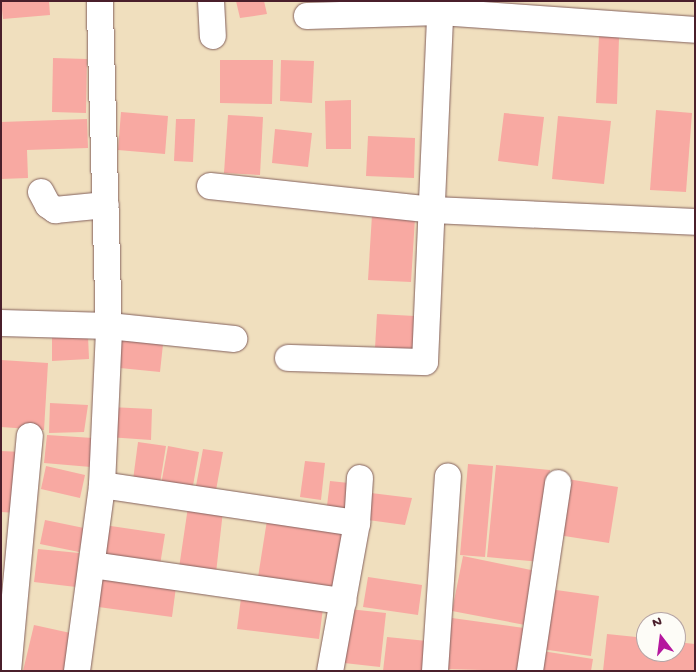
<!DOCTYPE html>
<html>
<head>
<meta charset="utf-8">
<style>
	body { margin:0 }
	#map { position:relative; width:696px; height:672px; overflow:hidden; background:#f0dfbe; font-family:"Gochi Hand",sans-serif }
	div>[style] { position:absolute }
	.building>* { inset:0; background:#f8a9a2 }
	.roads { filter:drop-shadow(0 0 1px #84625e) drop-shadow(0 0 1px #84625e) }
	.minor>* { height:26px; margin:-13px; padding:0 13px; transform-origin:13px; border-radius:13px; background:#fff }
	span { translate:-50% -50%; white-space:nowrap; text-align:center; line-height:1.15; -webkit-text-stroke:4px #fdfcf7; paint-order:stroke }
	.frame { position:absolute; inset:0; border:2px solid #4a1f2b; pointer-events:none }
	.north { position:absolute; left:636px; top:612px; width:50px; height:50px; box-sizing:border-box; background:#fdfcf7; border:1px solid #b5a4a5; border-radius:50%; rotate:345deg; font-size:14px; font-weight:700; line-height:20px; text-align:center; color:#4a1f2b }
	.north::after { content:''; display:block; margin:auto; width:18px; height:22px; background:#b5179e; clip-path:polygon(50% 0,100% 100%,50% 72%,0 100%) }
</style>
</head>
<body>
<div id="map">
	<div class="building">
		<div style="clip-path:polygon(1px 1px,49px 1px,50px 15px,3px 19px)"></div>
		<div style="clip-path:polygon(236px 1px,264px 1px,267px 14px,240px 18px)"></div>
		<div style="clip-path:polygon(599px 36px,619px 37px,617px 104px,596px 103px)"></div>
		<div style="clip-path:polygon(53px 58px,87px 59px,86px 113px,52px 112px)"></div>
		<div style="clip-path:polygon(220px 60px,273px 60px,272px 104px,220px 103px)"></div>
		<div style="clip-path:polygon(281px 60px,314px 61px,312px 103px,280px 101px)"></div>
		<div style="clip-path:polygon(351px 100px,351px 149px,326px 149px,325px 101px)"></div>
		<div style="clip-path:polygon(656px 110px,692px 113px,686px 192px,650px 190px)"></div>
		<div style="clip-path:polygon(121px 112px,168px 116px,165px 154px,118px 150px)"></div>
		<div style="clip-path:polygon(504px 113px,544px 117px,538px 166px,498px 161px)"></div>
		<div style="clip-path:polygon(228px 115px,263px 117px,260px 175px,224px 173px)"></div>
		<div style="clip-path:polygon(558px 116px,611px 121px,604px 184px,552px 179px)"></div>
		<div style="clip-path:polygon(87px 119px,88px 148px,27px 150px,28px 178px,1px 179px,1px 122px)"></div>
		<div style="clip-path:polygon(176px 119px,195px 119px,193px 162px,174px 161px)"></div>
		<div style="clip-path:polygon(275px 129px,312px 133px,308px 167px,272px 163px)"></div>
		<div style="clip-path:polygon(368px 136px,415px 138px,414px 178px,366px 176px)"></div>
		<div style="clip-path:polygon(372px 215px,415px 218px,411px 282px,368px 280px)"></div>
		<div style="clip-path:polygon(377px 314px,415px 316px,413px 350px,375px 348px)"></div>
		<div style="clip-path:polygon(113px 331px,164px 335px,160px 372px,110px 367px)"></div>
		<div style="clip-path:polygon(52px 333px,88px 336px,89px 359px,52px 361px)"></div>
		<div style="clip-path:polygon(1px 360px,48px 363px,44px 430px,1px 427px)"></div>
		<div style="clip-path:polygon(50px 403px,88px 405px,84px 432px,49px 433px)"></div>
		<div style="clip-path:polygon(110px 407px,152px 409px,151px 440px,108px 437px)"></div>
		<div style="clip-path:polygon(47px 435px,93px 438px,91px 467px,44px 463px)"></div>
		<div style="clip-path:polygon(138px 442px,166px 446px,160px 483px,133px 480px)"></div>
		<div style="clip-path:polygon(168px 446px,199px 452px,192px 491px,161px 485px)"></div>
		<div style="clip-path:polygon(203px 449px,223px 452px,216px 490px,196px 486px)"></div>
		<div style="clip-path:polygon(1px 451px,22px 452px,18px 513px,1px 512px)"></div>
		<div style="clip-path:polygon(305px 461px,325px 463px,321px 500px,300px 497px)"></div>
		<div style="clip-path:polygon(468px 464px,493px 466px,485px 557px,460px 555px)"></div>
		<div style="clip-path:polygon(496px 465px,550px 470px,541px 562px,487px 557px)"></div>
		<div style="clip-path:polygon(46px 466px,85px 475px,80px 498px,41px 489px)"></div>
		<div style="clip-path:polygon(567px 479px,618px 487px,609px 543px,558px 535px)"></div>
		<div style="clip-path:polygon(330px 481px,349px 483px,346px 508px,327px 506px)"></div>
		<div style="clip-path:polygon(371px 493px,412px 498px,405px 525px,368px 520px)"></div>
		<div style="clip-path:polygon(188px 507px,223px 511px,216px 573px,179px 568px)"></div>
		<div style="clip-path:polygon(268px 514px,353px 527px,343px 590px,258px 577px)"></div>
		<div style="clip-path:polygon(45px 520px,84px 528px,79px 552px,40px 544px)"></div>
		<div style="clip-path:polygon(104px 525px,165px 534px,160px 565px,99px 556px)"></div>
		<div style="clip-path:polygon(38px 549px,79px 553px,76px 587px,34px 582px)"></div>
		<div style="clip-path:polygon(463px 556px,536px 571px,525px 625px,452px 611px)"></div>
		<div style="clip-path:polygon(95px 576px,176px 587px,172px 617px,91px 606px)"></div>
		<div style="clip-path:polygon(368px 577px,422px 585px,418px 615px,363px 607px)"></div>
		<div style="clip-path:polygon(549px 589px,599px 596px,591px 656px,541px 649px)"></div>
		<div style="clip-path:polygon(241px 598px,323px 608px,319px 639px,237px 629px)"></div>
		<div style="clip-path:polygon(349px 609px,386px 613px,380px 667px,344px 663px)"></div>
		<div style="clip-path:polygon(452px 618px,524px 628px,518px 671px,445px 669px)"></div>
		<div style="clip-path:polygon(34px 625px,75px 634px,66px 671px,23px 671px)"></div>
		<div style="clip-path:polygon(607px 634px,646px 638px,646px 652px,676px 652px,676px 642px,695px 644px,695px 671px,603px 671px)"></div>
		<div style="clip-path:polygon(387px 637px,427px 641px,423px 671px,383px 671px)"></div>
		<div style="clip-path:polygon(542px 651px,593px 659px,591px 671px,539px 671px)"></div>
	</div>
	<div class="roads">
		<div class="minor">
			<div style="left:211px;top:1px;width:35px;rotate:87deg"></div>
			<div style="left:307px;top:16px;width:133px;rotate:-1.7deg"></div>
			<div style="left:440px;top:12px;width:256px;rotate:4deg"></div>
			<div style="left:210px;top:186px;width:224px;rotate:6.1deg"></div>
			<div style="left:433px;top:210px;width:262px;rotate:2.6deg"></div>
			<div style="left:41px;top:192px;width:15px;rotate:62deg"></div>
			<div style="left:48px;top:205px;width:9px;rotate:36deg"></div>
			<div style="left:55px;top:210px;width:51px;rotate:-5.6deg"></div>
			<div style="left:1px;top:323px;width:108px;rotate:1.6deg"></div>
			<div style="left:109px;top:326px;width:126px;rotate:5.9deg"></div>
			<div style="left:288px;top:358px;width:137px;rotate:1.7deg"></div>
			<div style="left:425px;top:362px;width:361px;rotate:-87.5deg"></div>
			<div style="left:102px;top:485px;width:258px;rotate:8.5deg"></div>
			<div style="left:357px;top:523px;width:150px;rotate:100.3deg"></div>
			<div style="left:357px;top:523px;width:45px;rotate:-86.2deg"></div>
			<div style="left:92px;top:565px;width:254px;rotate:8.2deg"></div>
			<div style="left:8px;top:671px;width:236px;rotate:-84.7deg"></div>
			<div style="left:77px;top:671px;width:188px;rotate:-82.3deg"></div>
			<div style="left:102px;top:485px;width:152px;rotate:-87.4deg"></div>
			<div style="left:109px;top:333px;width:332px;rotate:-91.6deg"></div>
			<div style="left:435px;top:671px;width:195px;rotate:-86.2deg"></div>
			<div style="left:530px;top:671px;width:190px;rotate:-81.5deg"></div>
		</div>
	</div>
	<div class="frame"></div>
	<div class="north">N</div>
</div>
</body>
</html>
